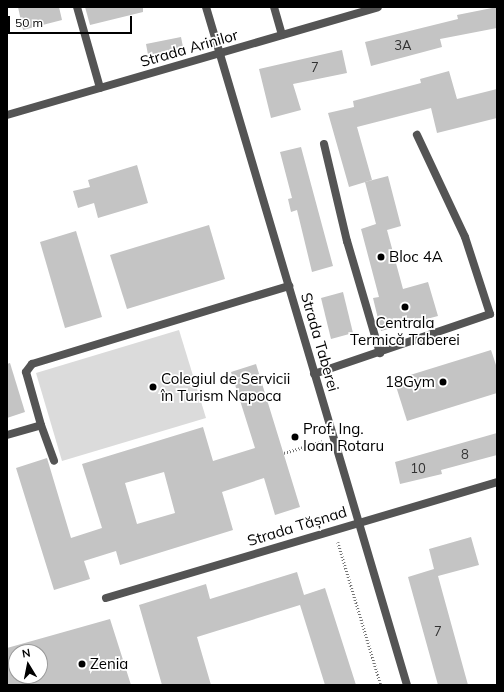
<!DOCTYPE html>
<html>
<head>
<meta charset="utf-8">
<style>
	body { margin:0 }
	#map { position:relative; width:504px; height:692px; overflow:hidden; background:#fff; font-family:Mulish,sans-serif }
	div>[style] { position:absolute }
	.green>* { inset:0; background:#dbdbdb }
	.building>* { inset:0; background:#c4c4c4 }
	.path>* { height:2.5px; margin-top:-1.25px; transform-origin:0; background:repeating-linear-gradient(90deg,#767676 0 1px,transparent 0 3px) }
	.lane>* { height:8px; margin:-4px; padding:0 4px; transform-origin:4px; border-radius:4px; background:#545454 }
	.street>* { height:8px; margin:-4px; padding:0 4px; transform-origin:4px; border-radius:4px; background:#545454 }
	.dots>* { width:11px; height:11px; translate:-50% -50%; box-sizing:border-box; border:2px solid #fff; border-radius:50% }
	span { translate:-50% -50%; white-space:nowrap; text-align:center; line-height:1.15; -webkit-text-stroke:3.5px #fff; paint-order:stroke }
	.number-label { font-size:13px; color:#313131 }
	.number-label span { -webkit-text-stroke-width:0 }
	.street-label { font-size:15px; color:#000 }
	.poi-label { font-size:15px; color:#000 }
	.left { translate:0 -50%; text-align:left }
	.right { translate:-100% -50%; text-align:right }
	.frame { position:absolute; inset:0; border:8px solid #000; pointer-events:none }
	.north { position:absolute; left:8px; top:644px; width:40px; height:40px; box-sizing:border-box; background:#fff; border:1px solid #999; border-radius:50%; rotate:350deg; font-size:11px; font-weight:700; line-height:16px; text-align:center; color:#000 }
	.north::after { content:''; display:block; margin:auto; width:14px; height:18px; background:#000; clip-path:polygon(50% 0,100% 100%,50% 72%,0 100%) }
	.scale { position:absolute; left:8px; top:16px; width:124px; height:18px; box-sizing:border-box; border:2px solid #000; border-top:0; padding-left:5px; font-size:12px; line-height:14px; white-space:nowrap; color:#000; -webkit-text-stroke:3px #fff; paint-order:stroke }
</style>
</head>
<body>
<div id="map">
	<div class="green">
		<div style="clip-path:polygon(179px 330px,206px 418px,62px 461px,36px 373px)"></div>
	</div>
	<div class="building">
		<div style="clip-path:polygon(18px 7px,59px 7px,62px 20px,23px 30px)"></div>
		<div style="clip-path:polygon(85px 7px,143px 7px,143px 12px,90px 25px)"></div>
		<div style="clip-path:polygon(497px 7px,497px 28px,440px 39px,442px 47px,371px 66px,365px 42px,458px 19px,457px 15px)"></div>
		<div style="clip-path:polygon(181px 37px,184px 52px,149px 60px,146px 44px)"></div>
		<div style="clip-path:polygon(342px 50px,347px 73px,293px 84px,301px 110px,271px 118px,259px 69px)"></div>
		<div style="clip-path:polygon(449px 71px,457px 99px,497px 89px,497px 118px,437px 133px,431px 108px,357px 127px,372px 180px,349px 187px,328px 113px,354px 107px,353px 101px,421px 83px,420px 79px)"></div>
		<div style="clip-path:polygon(301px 147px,333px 266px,312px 272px,297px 210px,291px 212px,288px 199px,292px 198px,280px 152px)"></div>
		<div style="clip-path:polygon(137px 165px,148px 203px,98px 218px,94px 203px,78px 208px,73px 191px,90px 187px,88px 180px)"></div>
		<div style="clip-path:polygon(388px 176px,401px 226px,387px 230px,403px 289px,428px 282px,438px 316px,381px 331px,373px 298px,379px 297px,361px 229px,376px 224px,365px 182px)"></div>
		<div style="clip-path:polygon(209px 225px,225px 279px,127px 309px,110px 255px)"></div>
		<div style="clip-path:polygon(76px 231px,102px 317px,65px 328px,40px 242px)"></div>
		<div style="clip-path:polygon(343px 292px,353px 333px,331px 339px,321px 298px)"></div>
		<div style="clip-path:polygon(491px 350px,497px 368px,497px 393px,407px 421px,394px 380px)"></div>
		<div style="clip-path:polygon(10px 363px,25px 412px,7px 418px,7px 364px)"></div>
		<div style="clip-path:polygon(evenodd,256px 364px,300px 507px,275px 515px,264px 478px,222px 492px,233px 530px,120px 565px,116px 551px,84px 561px,90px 579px,54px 590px,16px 468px,47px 458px,71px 538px,102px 528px,82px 464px,203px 427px,213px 461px,255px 448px,231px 372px,256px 364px,164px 472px,175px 513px,137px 524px,125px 483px,164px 472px)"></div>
		<div style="clip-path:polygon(497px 433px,497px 455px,441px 470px,442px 474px,400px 484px,395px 462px)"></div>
		<div style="clip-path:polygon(471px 537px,479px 565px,438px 576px,468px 685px,438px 685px,408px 577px,434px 569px,429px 549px)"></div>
		<div style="clip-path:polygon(297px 572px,304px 595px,325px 588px,356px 685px,325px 685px,300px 605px,197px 637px,211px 685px,162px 685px,139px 605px,206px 584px,210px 599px)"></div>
		<div style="clip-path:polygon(evenodd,110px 619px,131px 685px,7px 685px,7px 648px,110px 619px,16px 652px,40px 652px,40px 676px,16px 676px,16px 652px)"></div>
	</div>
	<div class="path">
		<div style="left:284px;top:453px;width:41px;rotate:-17.1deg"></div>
		<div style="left:338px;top:542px;width:149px;rotate:73.3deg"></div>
	</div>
	<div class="lane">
		<div style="left:77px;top:7px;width:84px;rotate:74.1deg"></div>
		<div style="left:274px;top:7px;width:29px;rotate:74deg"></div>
		<div style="left:41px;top:425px;width:38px;rotate:70deg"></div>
		<div style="left:7px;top:435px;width:35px;rotate:-16deg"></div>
		<div style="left:41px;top:425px;width:55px;rotate:-105.8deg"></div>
		<div style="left:26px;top:372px;width:10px;rotate:-53deg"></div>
		<div style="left:32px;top:364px;width:269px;rotate:-16.9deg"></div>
	</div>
	<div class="street">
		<div style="left:206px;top:7px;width:707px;rotate:73.49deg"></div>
		<div style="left:7px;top:115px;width:386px;rotate:-16.2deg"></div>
		<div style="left:324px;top:144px;width:100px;rotate:76.7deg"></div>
		<div style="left:347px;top:241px;width:117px;rotate:73.6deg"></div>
		<div style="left:314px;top:374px;width:186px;rotate:-18.8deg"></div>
		<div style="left:490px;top:314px;width:81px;rotate:-108deg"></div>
		<div style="left:465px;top:237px;width:113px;rotate:-115.2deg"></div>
		<div style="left:106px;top:598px;width:408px;rotate:-16.5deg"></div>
	</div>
	<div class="dots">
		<div style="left:381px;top:257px;background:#000"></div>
		<div style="left:405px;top:307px;background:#000"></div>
		<div style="left:443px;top:382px;background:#000"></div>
		<div style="left:153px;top:387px;background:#000"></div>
		<div style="left:295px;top:437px;background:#000"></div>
		<div style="left:82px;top:664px;background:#000"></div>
	</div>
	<div class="number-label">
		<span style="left:403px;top:45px">3A</span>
		<span style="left:315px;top:67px">7</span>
		<span style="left:465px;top:454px">8</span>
		<span style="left:418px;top:468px">10</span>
		<span style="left:438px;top:631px">7</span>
	</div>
	<div class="street-label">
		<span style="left:189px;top:48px;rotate:-16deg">Strada Arinilor</span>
		<span style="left:320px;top:342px;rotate:74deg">Strada Taberei</span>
		<span style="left:297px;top:526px;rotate:-17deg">Strada Tășnad</span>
	</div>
	<div class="poi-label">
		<span class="left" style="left:389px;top:257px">Bloc 4A</span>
		<span style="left:405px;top:331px">Centrala<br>Termică Taberei</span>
		<span class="left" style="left:161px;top:387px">Colegiul de Servicii<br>în Turism Napoca</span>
		<span class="right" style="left:435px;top:382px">18Gym</span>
		<span class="left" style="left:303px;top:437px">Prof. Ing.<br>Ioan Rotaru</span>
		<span class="left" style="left:90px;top:664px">Zenia</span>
	</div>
	<div class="frame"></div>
	<div class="north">N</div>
	<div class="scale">50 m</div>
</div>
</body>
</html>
